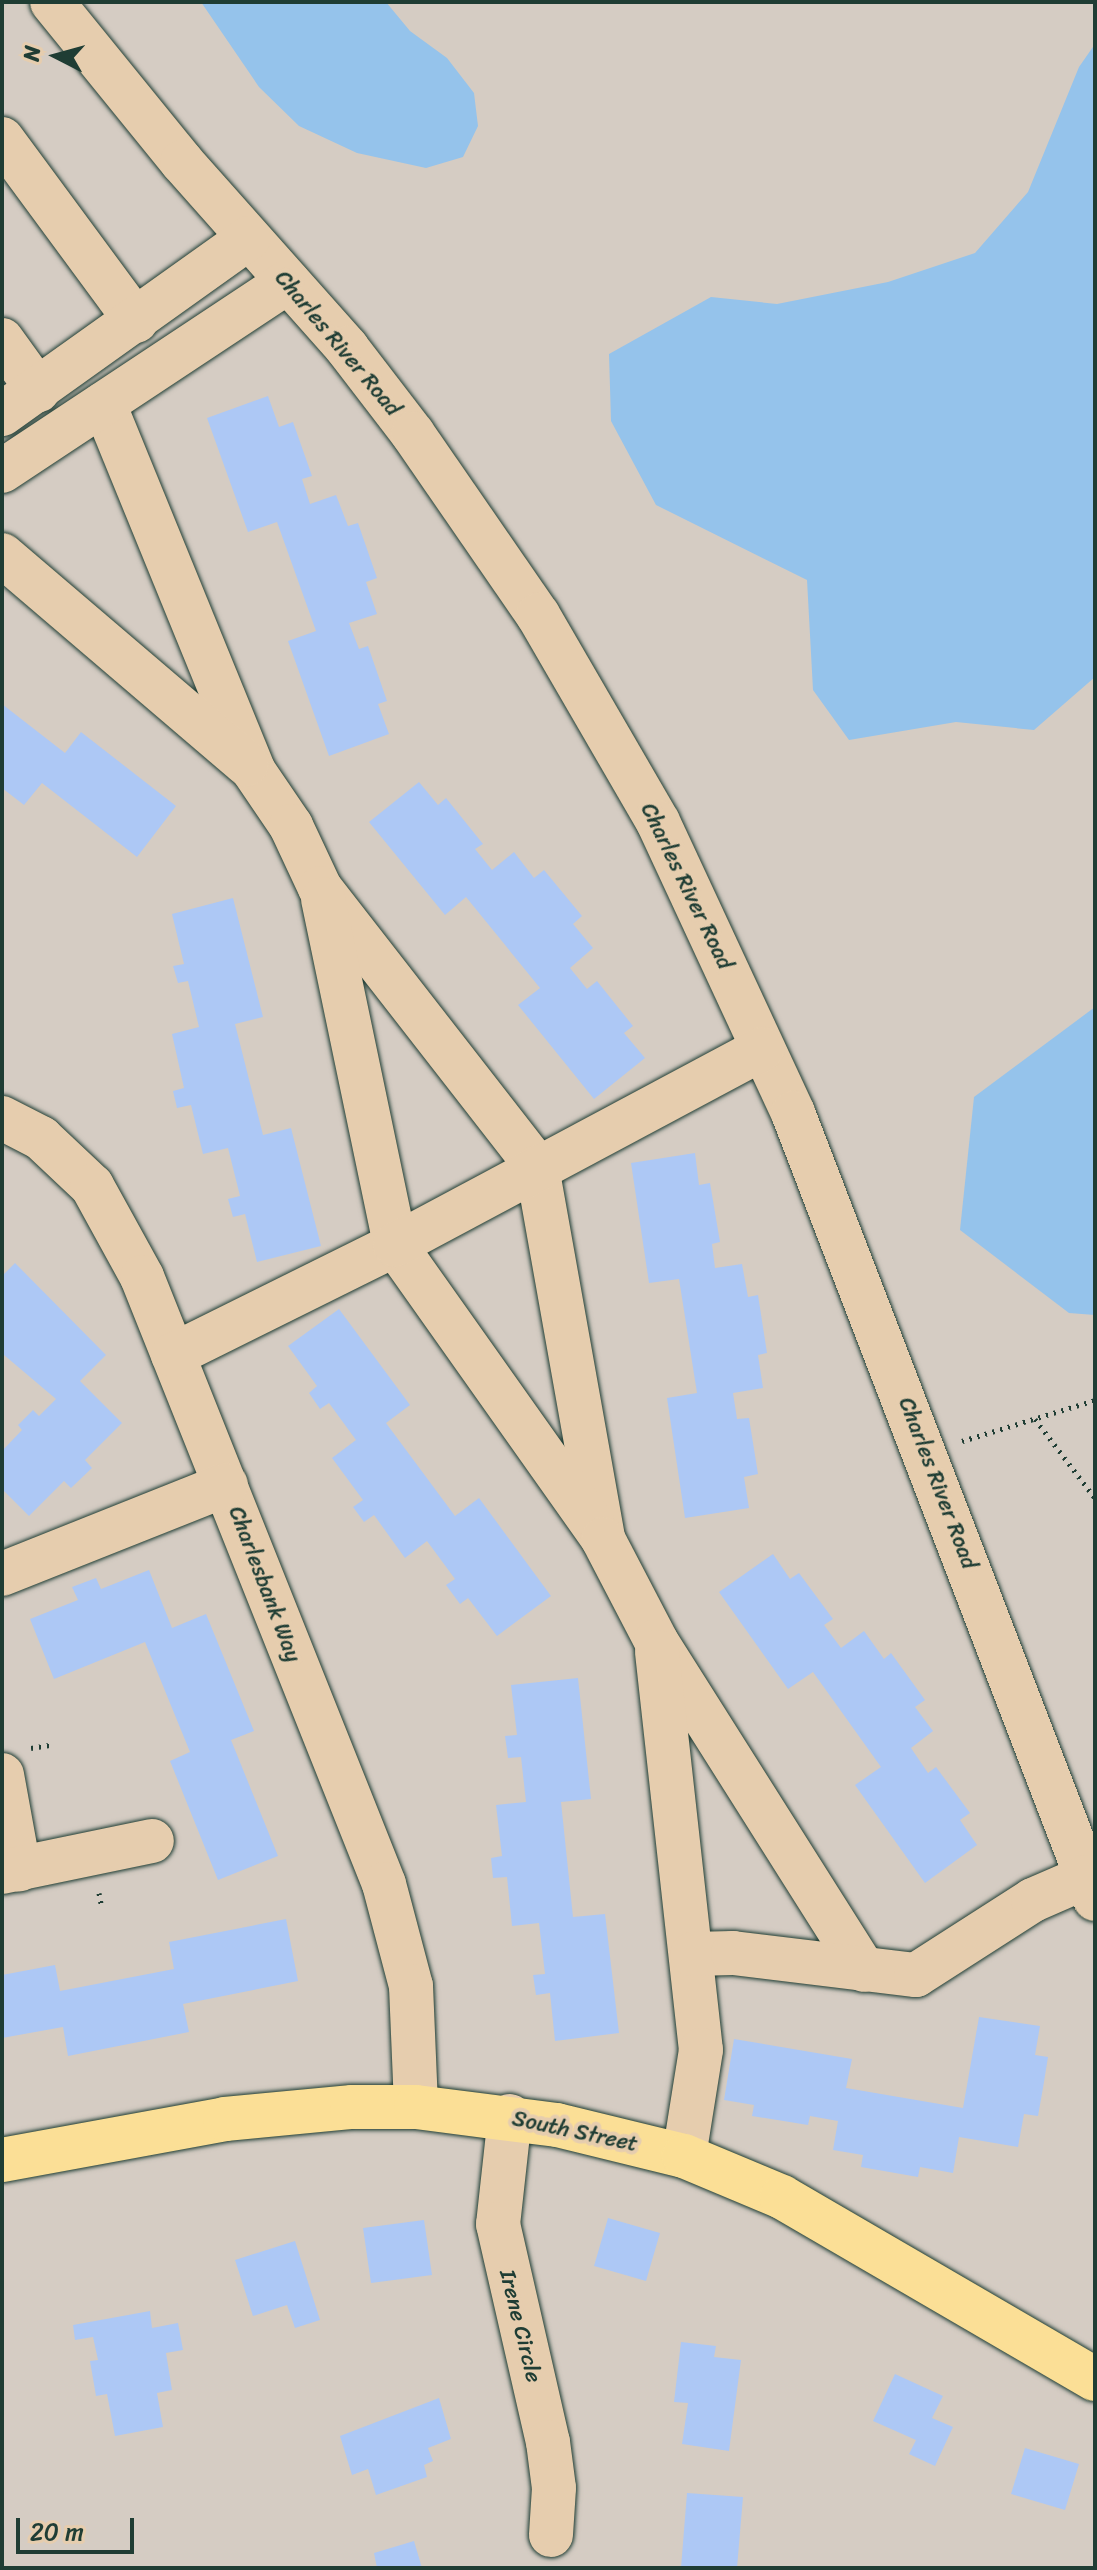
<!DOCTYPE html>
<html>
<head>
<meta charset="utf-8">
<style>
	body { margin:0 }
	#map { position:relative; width:1097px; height:2570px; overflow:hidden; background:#d5ccc3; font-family:Sriracha,sans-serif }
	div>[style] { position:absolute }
	.water>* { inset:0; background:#95c3eb }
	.building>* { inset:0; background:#adc8f5 }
	.path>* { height:5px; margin-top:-2.5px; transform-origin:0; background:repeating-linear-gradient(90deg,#1f3d34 0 2px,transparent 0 8px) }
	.roads { filter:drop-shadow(0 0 2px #1f3d34) drop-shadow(0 0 2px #1f3d34) }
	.minor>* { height:44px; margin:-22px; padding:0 22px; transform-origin:22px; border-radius:22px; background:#e6cdae }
	.major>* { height:44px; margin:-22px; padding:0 22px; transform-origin:22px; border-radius:22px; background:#fbdf96 }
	span { translate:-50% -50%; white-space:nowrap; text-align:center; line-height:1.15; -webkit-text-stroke:8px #e6cdae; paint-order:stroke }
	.street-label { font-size:22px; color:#1f3d34 }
	.frame { position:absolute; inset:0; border:4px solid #1f3d34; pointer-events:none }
	.north { position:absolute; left:16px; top:16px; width:80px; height:80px; -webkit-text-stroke:6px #e6cdae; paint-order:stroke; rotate:276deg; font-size:22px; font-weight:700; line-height:32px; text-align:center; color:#1f3d34 }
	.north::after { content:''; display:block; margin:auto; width:28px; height:36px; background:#1f3d34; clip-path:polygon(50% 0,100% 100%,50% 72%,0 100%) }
	.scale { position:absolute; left:16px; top:2518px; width:118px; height:36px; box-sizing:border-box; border:4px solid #1f3d34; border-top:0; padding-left:10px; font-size:24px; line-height:28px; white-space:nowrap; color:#1f3d34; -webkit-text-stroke:6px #e6cdae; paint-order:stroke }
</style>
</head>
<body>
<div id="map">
	<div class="water">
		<div style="clip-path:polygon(201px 2px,386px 2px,410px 31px,447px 58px,474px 93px,478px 126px,463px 157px,426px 168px,357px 153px,299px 126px,259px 87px)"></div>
		<div style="clip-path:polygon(1095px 44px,1095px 677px,1034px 730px,956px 722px,849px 740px,813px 690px,807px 580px,656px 505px,611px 421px,609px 354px,711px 297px,777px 304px,888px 282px,975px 253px,1028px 192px,1079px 67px)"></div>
		<div style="clip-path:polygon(1095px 1007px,1095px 1315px,1069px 1313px,960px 1230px,974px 1097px)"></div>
	</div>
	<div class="building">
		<div style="clip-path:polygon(268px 396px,279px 427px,293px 422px,312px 476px,302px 479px,310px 504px,336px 495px,348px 526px,358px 523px,377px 578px,366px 582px,377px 614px,349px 623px,359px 649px,368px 646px,387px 701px,378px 704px,389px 734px,329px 756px,288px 641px,316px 631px,277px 522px,248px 532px,207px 418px)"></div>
		<div style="clip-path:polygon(2px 704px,65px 753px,81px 732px,176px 806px,137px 857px,42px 783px,24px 805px,2px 788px)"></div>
		<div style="clip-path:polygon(419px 782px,438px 805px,446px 798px,483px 844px,475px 849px,492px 870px,514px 852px,534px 878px,544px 870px,582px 916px,573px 924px,593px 948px,570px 968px,587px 989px,597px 981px,633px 1026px,624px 1033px,645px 1058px,594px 1099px,518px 1005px,540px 988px,466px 897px,445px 915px,369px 822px)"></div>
		<div style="clip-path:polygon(233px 898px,263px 1017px,235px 1024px,263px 1135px,291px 1128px,321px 1246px,257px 1262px,245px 1214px,233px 1217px,228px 1199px,240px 1196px,228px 1148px,203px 1154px,191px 1105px,177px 1108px,173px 1091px,184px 1088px,172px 1034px,199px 1027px,188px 981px,178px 983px,173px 966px,184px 964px,172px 914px)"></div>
		<div style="clip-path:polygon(695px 1153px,699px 1185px,710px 1183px,720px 1242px,712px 1244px,715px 1268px,742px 1264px,748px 1297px,758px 1295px,767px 1353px,758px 1355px,763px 1388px,733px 1393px,737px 1419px,749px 1418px,758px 1474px,744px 1477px,749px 1508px,685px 1518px,667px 1398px,697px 1393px,679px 1279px,649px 1283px,631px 1163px)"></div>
		<div style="clip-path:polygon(15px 1263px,106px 1355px,80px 1381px,122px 1423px,85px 1460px,92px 1468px,71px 1488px,64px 1481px,29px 1516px,2px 1489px,2px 1451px,22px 1430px,18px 1425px,33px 1410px,39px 1416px,56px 1399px,4px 1355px,2px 1276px)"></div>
		<div style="clip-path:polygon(339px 1309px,410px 1405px,386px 1423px,455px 1516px,479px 1498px,551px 1596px,497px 1636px,468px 1598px,460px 1604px,446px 1585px,455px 1579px,427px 1541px,405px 1558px,374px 1515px,364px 1522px,353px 1507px,363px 1500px,332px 1458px,356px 1440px,329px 1403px,320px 1409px,309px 1393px,317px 1386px,288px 1346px)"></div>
		<div style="clip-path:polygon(773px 1554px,790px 1579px,799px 1573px,833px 1619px,824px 1625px,841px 1648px,864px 1631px,884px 1659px,891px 1653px,925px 1700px,915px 1707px,933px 1731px,911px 1748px,928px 1773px,936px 1767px,970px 1813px,960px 1820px,977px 1845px,925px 1883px,855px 1785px,881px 1767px,813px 1672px,788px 1689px,719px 1592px)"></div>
		<div style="clip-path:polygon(149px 1570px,172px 1628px,206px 1614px,254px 1731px,231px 1740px,278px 1856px,218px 1880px,170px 1761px,190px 1752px,145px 1642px,54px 1679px,30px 1619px,78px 1600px,72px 1587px,96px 1578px,101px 1589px)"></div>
		<div style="clip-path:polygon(578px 1678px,591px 1799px,561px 1802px,573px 1917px,605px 1914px,619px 2033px,555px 2041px,550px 1993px,536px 1995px,533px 1975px,545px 1974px,539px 1923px,512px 1926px,507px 1877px,493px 1878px,491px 1858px,502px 1856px,496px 1805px,526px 1802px,521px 1757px,508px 1758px,505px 1736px,517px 1735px,511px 1685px)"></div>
		<div style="clip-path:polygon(286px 1919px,298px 1981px,183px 2004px,189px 2032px,68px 2056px,63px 2027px,2px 2038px,2px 1975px,55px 1965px,60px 1991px,174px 1969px,169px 1942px)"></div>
		<div style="clip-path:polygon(979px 2017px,1040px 2026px,1035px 2055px,1048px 2057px,1043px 2088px,1038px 2116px,1024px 2114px,1018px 2147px,959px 2137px,953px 2173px,920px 2167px,918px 2177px,861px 2167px,863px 2155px,833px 2150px,838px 2121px,810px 2116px,808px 2125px,752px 2116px,754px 2105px,724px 2100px,734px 2039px,852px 2059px,846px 2088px,963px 2108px)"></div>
		<div style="clip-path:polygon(608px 2218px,660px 2233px,646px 2281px,594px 2266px)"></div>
		<div style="clip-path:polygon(424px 2220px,432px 2275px,371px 2283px,363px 2228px)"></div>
		<div style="clip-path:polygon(295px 2241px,320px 2320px,295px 2328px,287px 2305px,253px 2316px,235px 2260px)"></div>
		<div style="clip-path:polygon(150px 2311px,152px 2328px,178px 2323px,183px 2350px,166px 2353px,172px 2390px,157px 2393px,163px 2427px,115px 2436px,107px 2394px,96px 2396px,90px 2361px,98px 2360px,93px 2337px,75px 2340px,73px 2325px)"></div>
		<div style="clip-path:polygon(681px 2342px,716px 2346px,714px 2357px,741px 2360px,729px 2451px,682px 2444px,688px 2403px,674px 2402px)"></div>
		<div style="clip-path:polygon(895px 2374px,943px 2396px,932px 2418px,953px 2427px,935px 2466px,909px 2454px,916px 2440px,873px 2421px)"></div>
		<div style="clip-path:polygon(439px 2398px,451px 2439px,428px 2448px,433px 2461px,424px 2465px,427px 2477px,376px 2495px,368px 2469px,352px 2475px,340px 2436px)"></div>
		<div style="clip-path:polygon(1025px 2448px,1079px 2464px,1065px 2510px,1011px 2494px)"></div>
		<div style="clip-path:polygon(687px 2493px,743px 2497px,737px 2568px,681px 2568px)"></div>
		<div style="clip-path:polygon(414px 2541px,422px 2568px,377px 2568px,374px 2553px)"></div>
	</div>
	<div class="path">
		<div style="left:1035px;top:1419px;width:99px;rotate:52.8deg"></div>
		<div style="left:962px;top:1441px;width:139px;rotate:-17.1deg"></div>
		<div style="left:31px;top:1748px;width:19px;rotate:-9deg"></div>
		<div style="left:99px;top:1893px;width:15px;rotate:79deg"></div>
	</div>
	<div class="roads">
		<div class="minor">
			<div style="left:52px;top:2px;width:206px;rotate:50.9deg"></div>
			<div style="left:182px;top:162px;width:249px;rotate:48.4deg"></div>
			<div style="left:347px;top:348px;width:108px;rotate:52.5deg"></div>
			<div style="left:413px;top:434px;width:220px;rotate:55.4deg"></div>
			<div style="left:538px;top:615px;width:239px;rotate:59.9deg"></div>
			<div style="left:658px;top:822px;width:321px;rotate:65.1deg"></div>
			<div style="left:793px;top:1113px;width:842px;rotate:68.98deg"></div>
			<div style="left:2px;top:139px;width:226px;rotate:53.6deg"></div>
			<div style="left:2px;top:340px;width:62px;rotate:54.2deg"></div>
			<div style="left:104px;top:404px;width:395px;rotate:67.8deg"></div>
			<div style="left:253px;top:770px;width:68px;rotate:55.8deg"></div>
			<div style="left:291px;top:826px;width:68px;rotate:64.9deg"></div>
			<div style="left:320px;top:888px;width:353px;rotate:52.1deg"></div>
			<div style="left:537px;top:1167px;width:378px;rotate:79.9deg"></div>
			<div style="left:2px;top:414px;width:303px;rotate:-35.5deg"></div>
			<div style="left:2px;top:471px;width:343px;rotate:-33.5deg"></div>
			<div style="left:2px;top:555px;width:322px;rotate:40.5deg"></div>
			<div style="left:323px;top:899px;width:353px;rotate:78.2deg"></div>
			<div style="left:395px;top:1245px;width:360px;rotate:54.7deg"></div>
			<div style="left:603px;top:1539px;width:115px;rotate:62.5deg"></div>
			<div style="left:656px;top:1641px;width:389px;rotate:57.7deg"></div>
			<div style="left:2px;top:1118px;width:44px;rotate:27.1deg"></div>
			<div style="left:41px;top:1138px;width:70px;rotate:43.3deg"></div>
			<div style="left:92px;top:1186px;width:104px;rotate:61.2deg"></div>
			<div style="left:142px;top:1277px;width:653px;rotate:68.26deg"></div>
			<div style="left:384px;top:1884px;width:106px;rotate:75.2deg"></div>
			<div style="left:411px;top:1986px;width:121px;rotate:87.6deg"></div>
			<div style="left:173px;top:1355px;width:248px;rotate:-26.4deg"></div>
			<div style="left:395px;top:1245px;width:416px;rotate:-28.1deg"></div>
			<div style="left:2px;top:1574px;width:241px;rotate:-21.7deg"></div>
			<div style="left:657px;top:1652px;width:400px;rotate:83.7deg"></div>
			<div style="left:701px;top:2050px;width:107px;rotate:99.1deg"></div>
			<div style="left:2px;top:1775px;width:96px;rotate:79.7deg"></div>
			<div style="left:2px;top:1872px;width:153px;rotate:-11.7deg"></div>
			<div style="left:692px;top:1954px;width:41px;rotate:-1.4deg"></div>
			<div style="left:733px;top:1953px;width:184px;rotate:6.9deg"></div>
			<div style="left:916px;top:1975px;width:139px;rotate:-32.7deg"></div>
			<div style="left:1033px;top:1900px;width:58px;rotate:-23.5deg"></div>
			<div style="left:510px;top:2116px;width:109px;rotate:96.3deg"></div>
			<div style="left:498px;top:2224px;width:224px;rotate:77.1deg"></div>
			<div style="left:548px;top:2442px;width:46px;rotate:82.6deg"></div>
			<div style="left:554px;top:2488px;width:47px;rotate:93.7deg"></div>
		</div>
		<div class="major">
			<div style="left:2px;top:2160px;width:227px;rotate:-10.4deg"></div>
			<div style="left:225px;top:2119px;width:128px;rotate:-5.4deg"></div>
			<div style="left:352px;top:2107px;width:64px"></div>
			<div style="left:416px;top:2107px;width:142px;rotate:7.3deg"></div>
			<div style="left:557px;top:2125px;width:131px;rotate:13.7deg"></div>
			<div style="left:684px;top:2156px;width:106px;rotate:22.7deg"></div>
			<div style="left:782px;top:2197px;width:362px;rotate:30.2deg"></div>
		</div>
	</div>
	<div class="street-label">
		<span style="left:338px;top:343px;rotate:50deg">Charles River Road</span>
		<span style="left:687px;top:886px;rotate:64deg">Charles River Road</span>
		<span style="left:938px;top:1483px;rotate:69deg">Charles River Road</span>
		<span style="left:265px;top:1584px;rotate:69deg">Charlesbank Way</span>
		<span style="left:575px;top:2131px;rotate:12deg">South Street</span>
		<span style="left:521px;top:2326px;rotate:76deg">Irene Circle</span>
	</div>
	<div class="frame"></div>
	<div class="north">N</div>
	<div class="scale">20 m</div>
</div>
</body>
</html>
